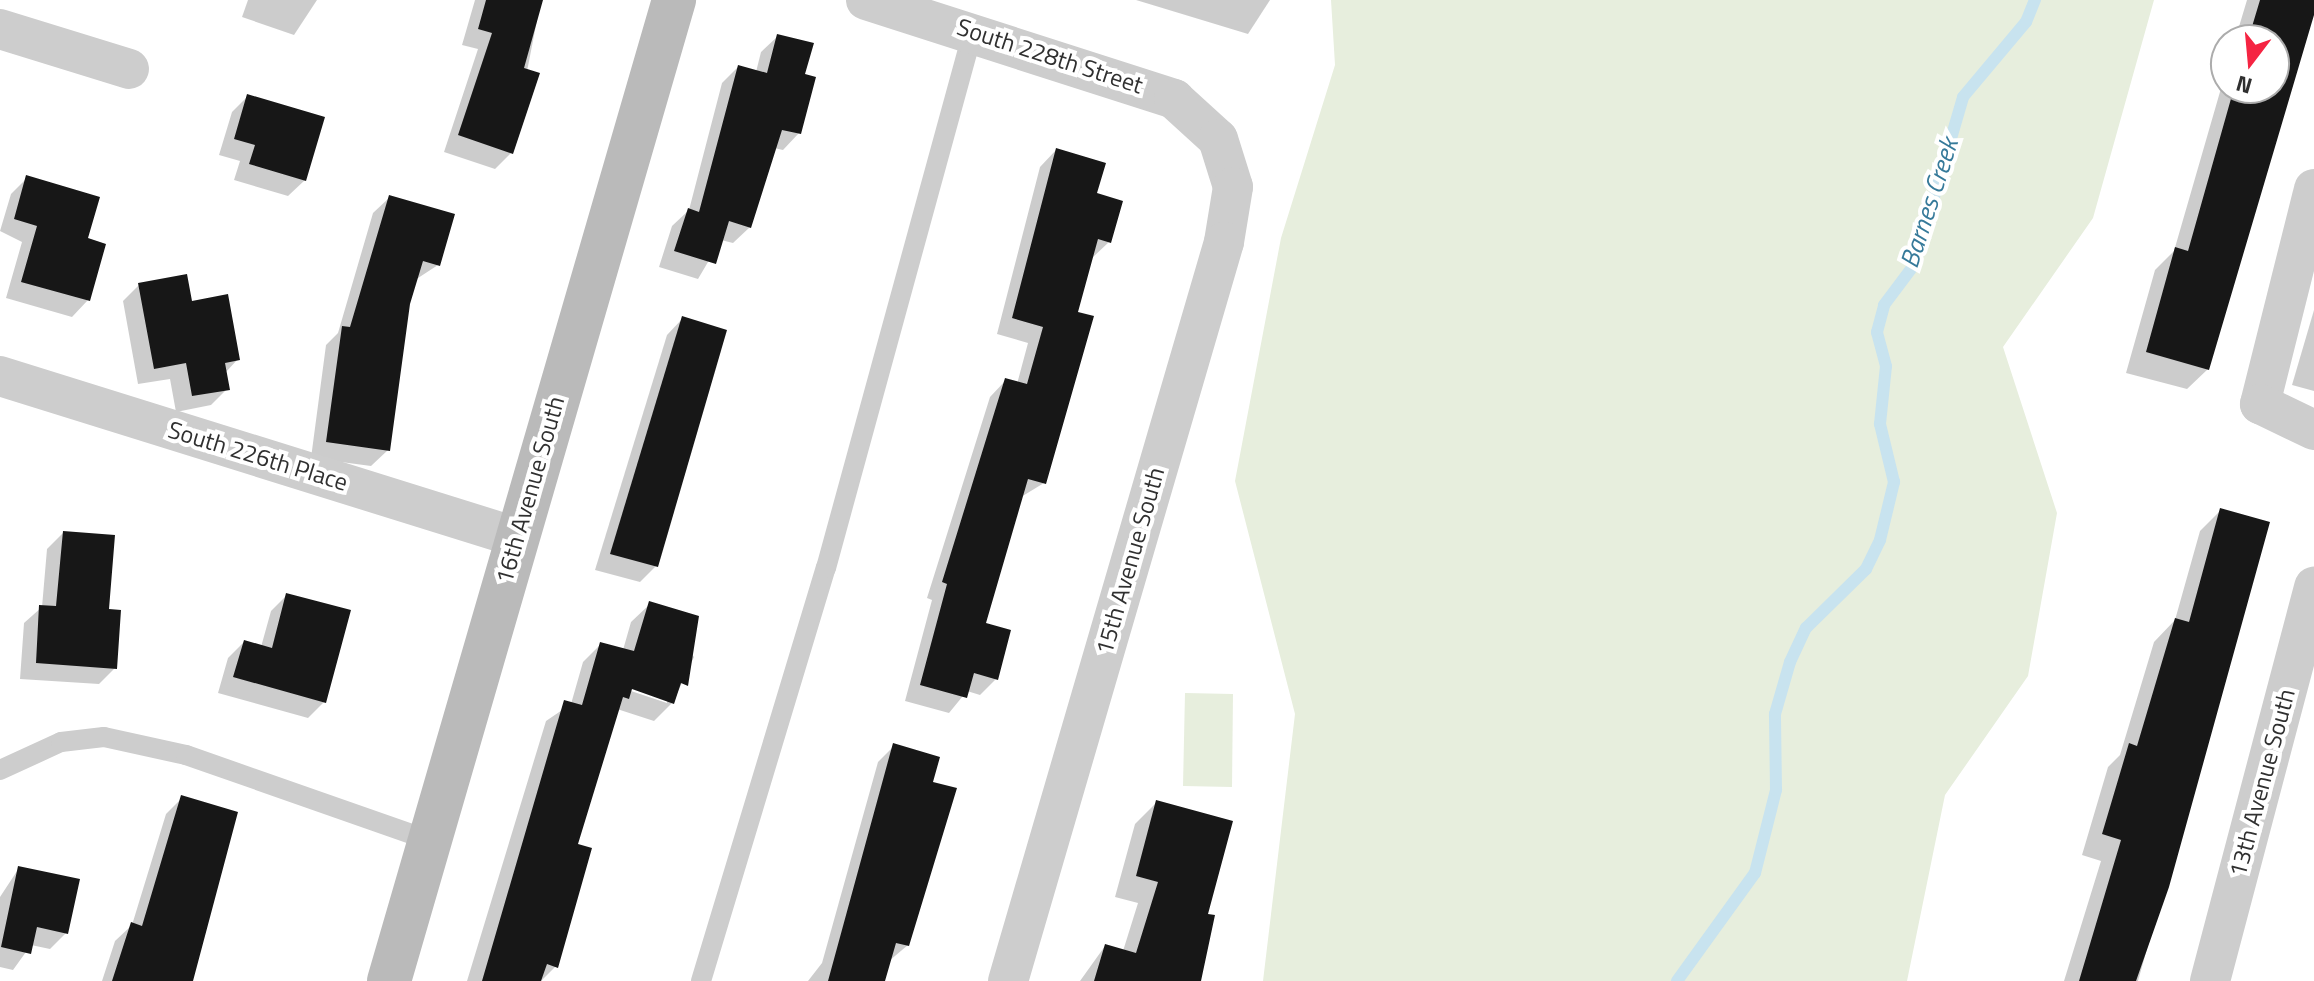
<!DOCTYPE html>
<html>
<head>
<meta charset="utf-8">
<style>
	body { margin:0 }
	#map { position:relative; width:2314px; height:981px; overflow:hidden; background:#fff; font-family:"Titillium Web",sans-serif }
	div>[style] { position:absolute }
	.green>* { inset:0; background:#e7eedd }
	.shadow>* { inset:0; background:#0003 }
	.stream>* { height:12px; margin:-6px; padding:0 6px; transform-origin:6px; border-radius:6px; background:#c8e3ef }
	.building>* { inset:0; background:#171717 }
	.lane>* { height:20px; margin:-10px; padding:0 10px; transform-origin:10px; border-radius:10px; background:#cdcdcd }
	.street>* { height:40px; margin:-20px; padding:0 20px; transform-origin:20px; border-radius:20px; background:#cdcdcd }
	.secondary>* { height:44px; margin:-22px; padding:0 22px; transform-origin:22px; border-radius:22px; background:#bababa }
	span { translate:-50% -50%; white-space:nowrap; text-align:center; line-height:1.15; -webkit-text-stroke:8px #fff; paint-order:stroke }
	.street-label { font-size:24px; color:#303030 }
	.water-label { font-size:26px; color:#367a9a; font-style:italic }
	.north { position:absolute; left:2210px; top:24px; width:80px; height:80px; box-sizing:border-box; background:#fff; border:2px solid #acacac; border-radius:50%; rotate:196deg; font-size:22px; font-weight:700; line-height:32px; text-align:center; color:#303030 }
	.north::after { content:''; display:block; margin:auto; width:28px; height:36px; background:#f52442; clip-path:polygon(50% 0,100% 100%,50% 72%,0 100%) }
</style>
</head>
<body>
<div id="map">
	<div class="green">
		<div style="clip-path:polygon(1331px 0,2154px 0,2093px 218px,2003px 347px,2057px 513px,2028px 676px,1945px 795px,1907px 981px,1263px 981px,1295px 714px,1235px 481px,1281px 238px,1335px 65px)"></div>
		<div style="clip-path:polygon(1185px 693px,1233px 694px,1232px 787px,1183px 786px)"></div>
	</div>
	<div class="shadow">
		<div style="clip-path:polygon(248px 0,317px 0,294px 35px,242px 17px)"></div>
		<div style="clip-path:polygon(475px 0,541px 0,511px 153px,495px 169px,444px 152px,478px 49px,462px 45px)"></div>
		<div style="clip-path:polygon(1136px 0,1270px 0,1248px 34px)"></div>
		<div style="clip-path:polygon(2247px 0,2314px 0,2314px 9px,2208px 369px,2187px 389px,2126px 373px,2155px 270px,2174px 251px,2226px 71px,2226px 88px,2274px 88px,2274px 40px,2235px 40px)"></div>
		<div style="clip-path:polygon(778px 36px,803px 75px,799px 133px,783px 150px,774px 148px,750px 227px,733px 243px,721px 240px,698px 279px,659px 267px,672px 226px,689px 210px,722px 83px,738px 67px,756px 72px,761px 52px)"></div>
		<div style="clip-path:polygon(248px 96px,305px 180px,288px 196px,234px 180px,240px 161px,219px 155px,232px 112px)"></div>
		<div style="clip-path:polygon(1056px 150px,1095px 194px,1109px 242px,1092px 258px,1076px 313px,1044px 483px,1021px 497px,983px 624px,996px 679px,980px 695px,967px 691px,949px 713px,905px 701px,932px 600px,927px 598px,990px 397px,1006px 380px,1017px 384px,1028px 343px,997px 334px,1040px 167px)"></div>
		<div style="clip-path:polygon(27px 178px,88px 300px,72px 317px,6px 298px,22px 242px,0 231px,11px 194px)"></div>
		<div style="clip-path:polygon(390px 197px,438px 265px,415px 280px,408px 304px,388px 450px,371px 466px,311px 458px,326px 345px,338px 333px,373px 213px)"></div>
		<div style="clip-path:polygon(139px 285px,190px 303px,238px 359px,225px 373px,227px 389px,211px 405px,176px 412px,170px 379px,138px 384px,123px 301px)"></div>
		<div style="clip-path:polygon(2314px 310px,2314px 391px,2292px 385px)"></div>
		<div style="clip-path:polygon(683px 318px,656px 566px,640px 582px,595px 570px,667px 335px)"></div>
		<div style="clip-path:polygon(2221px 510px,2267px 523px,2138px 981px,2064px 981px,2101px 861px,2082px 855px,2108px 767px,2120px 755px,2154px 642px,2175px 620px,2200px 531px)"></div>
		<div style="clip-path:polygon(63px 533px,107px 611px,115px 668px,99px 684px,20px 679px,24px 623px,42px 607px,47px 549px)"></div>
		<div style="clip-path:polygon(287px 595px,324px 702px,308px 718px,218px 693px,228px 658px,244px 642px,261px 647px,271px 611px)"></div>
		<div style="clip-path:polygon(evenodd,650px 604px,694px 657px,673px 702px,654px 721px,617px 709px,576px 845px,556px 966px,541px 981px,467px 981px,546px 721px,571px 704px,583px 662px,601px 644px,623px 650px,631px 622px,650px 604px,623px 684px,667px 699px,667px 703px,622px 688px,623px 684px)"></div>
		<div style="clip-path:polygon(894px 746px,931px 783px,908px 945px,889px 961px,883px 981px,808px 981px,822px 963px,878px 762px)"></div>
		<div style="clip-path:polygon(182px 798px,190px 981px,102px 981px,115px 941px,132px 925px,166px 814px)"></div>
		<div style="clip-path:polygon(1157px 802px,1191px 981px,1080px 981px,1105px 946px,1123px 951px,1138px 903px,1115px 897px,1135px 824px)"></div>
		<div style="clip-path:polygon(19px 868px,66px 933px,50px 949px,31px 945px,13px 970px,0 967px,0 897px)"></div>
	</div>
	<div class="stream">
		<div style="left:1677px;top:981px;width:133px;rotate:-54.2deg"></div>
		<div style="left:1755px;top:873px;width:86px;rotate:-75.8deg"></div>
		<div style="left:1776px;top:790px;width:76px;rotate:-90.8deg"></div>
		<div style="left:1775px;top:714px;width:54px;rotate:-73.9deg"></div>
		<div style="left:1790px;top:662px;width:38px;rotate:-65deg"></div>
		<div style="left:1806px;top:628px;width:84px;rotate:-44.5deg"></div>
		<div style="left:1866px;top:569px;width:32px;rotate:-64deg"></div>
		<div style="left:1880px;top:540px;width:60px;rotate:-76.4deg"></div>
		<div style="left:1894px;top:482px;width:60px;rotate:-103.6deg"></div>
		<div style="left:1880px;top:424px;width:58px;rotate:-84.1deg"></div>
		<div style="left:1886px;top:366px;width:35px;rotate:-105deg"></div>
		<div style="left:1877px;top:332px;width:28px;rotate:-75deg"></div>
		<div style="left:1884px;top:305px;width:50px;rotate:-53.1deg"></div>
		<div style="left:1914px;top:265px;width:175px;rotate:-73.7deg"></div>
		<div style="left:1963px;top:97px;width:98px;rotate:-50deg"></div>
		<div style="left:2026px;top:22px;width:24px;rotate:-68deg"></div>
	</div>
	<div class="building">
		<div style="clip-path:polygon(486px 0,543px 0,524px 68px,540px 73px,513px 154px,458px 135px,492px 33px,478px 29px)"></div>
		<div style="clip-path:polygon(2260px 0,2314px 0,2314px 15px,2209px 370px,2146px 352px,2175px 247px,2188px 251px,2234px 88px,2274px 88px,2274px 40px,2248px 40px)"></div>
		<div style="clip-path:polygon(777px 34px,814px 43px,805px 74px,816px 77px,801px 134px,782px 130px,751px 228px,729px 221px,716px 264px,674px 251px,688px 208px,699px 212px,738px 65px,767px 73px)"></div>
		<div style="clip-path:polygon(247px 94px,325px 117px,306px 181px,249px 164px,255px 145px,234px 139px)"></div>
		<div style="clip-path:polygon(1056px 148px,1106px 163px,1097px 193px,1123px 201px,1111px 243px,1098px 239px,1078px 312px,1094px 316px,1046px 484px,1028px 479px,986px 623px,1011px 630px,998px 680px,974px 673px,967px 698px,920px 685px,947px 584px,942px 582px,1005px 378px,1027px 384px,1043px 327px,1012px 318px)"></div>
		<div style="clip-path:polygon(26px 175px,100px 197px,88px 238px,106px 244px,90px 301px,21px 282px,37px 226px,14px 219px)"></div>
		<div style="clip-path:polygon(389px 195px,455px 214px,440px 266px,423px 261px,410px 304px,390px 451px,326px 442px,342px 326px,350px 327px)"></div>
		<div style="clip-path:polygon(187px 274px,192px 301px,228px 294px,240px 360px,225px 363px,230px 390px,192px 396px,186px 363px,154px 369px,138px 283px)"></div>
		<div style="clip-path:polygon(682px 316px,727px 330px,658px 567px,610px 554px)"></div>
		<div style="clip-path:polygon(2220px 508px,2270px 522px,2169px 887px,2136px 981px,2079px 981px,2121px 840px,2102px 834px,2129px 743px,2137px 746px,2175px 618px,2189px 622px)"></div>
		<div style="clip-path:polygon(63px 531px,115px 535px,109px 609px,121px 610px,117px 669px,36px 663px,39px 605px,56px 606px)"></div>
		<div style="clip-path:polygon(286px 593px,351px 610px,326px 703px,233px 677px,244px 640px,272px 648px)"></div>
		<div style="clip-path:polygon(649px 601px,699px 616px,688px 686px,681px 683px,674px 704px,632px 689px,629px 699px,623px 697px,578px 844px,592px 848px,558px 968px,547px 964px,541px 981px,482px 981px,564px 700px,582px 705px,600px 642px,634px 651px)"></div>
		<div style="clip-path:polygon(893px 743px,940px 757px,933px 782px,957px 788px,909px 946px,896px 943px,885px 981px,828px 981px)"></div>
		<div style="clip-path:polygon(181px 795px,238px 812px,193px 981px,112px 981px,131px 922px,142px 926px)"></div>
		<div style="clip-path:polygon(1156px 800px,1233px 821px,1208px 914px,1215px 915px,1201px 981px,1094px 981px,1105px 944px,1136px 953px,1158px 882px,1136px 876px)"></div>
		<div style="clip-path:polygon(18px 866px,80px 879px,68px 934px,37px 927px,31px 954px,1px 947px)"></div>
	</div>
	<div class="lane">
		<div style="left:0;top:770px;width:67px;rotate:-24.7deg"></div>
		<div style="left:61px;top:742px;width:43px;rotate:-6.6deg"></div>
		<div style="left:104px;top:737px;width:84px;rotate:12.4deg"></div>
		<div style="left:186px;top:755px;width:257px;rotate:19.3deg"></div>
		<div style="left:701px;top:981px;width:432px;rotate:-73.2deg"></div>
		<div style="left:826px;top:568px;width:557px;rotate:-74.69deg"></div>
	</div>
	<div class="street">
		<div style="left:866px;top:0;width:324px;rotate:17.8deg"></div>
		<div style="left:1174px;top:99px;width:59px;rotate:42.3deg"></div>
		<div style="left:1218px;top:139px;width:50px;rotate:72.6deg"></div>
		<div style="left:1233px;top:187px;width:56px;rotate:99.3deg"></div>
		<div style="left:1224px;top:242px;width:770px;rotate:106.29deg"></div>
		<div style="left:0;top:29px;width:135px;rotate:17.2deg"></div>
		<div style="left:2314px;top:189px;width:222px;rotate:104.1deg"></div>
		<div style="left:2260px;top:404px;width:60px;rotate:25.7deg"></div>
		<div style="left:0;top:376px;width:541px;rotate:17.33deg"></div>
		<div style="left:2210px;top:981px;width:408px;rotate:-75.2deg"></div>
	</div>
	<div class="secondary">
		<div style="left:389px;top:981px;width:1022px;rotate:-73.8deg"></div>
	</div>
	<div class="street-label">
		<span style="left:1050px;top:56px;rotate:18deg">South 228th Street</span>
		<span style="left:258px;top:456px;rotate:17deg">South 226th Place</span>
		<span style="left:530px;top:490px;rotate:-74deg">16th Avenue South</span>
		<span style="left:1130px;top:561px;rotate:-74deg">15th Avenue South</span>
		<span style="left:2262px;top:783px;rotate:-75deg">13th Avenue South</span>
	</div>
	<div class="water-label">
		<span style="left:1929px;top:203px;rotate:-72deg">Barnes Creek</span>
	</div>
	<div class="north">N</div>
</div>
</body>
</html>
